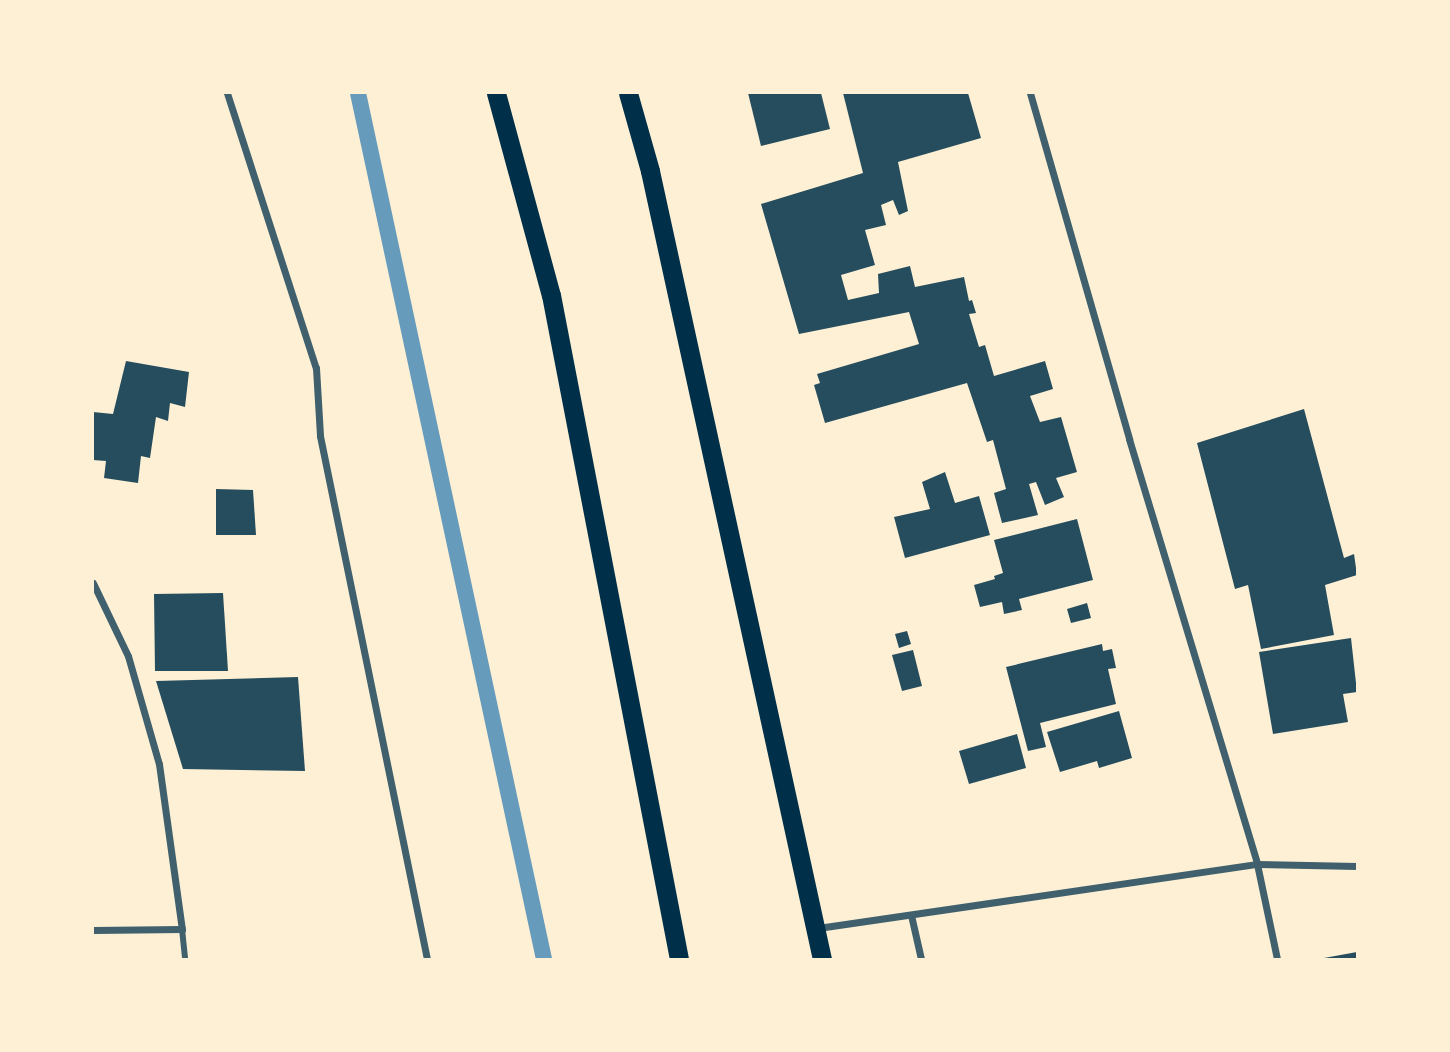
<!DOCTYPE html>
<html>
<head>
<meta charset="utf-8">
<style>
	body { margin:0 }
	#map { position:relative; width:1450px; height:1052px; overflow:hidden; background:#fdf0d5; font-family:Montserrat,sans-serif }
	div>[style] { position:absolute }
	.stream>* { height:16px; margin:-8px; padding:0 8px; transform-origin:8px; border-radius:8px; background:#669bbc }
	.building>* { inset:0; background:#264d5e }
	.pedestrian>* { height:6px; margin:-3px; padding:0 3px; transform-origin:3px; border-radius:3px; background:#3f606c }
	.minor>* { height:7px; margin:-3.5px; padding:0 3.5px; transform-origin:3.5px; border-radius:3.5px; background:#3f606c }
	.trunk>* { height:19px; margin:-9.5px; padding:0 9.5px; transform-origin:9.5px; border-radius:9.5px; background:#003049 }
	span { translate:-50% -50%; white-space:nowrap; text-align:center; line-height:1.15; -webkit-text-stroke:5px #fdf0d5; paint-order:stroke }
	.frame { position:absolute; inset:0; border:94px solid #fdf0d5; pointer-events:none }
</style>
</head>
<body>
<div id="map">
	<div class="stream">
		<div style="left:358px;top:93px;width:886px;rotate:77.88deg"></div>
	</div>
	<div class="building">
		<div style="clip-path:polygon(748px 93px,821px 93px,830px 129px,761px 146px)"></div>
		<div style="clip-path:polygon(843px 93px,968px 93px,981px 138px,898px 162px,908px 211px,899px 215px,893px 200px,881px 205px,886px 225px,865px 230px,875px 265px,841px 275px,848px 300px,879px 293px,878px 274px,910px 266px,915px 287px,964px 277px,969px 301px,972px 300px,976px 313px,969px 314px,979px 347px,985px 345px,994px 376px,1045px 361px,1053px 389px,1030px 396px,1040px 422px,1061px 417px,1077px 472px,1056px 478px,1064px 497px,1045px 505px,1036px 482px,1029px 484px,1038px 515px,1002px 523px,994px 493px,1006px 489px,993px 440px,987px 442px,967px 383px,825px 423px,814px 385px,820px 383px,817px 374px,919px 344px,909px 312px,799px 334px,761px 204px,863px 173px)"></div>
		<div style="clip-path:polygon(126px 361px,189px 372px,185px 407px,170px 403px,168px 421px,156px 417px,150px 458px,141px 456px,138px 483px,104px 478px,106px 461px,93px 460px,93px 412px,113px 414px)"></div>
		<div style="clip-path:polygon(1304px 409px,1344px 558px,1354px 554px,1357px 575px,1325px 585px,1334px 635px,1261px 649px,1248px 585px,1235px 589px,1197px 443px)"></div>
		<div style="clip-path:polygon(945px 472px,955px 503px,979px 496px,990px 535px,905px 558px,894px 517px,930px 509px,922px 482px)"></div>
		<div style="clip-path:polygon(216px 489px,253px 490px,256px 535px,216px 535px)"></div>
		<div style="clip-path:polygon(1077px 519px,1093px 580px,1019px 599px,1022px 610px,1004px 614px,1002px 602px,980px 607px,974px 585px,995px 579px,994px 576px,1003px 573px,994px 540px)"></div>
		<div style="clip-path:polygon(223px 593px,228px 671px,155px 671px,154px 594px)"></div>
		<div style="clip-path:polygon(1087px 603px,1091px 618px,1071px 623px,1067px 609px)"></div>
		<div style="clip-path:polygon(907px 631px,911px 644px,899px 648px,895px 634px)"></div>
		<div style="clip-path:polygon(1351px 638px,1357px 692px,1343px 694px,1348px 722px,1273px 734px,1259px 652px)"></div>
		<div style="clip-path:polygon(1102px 644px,1103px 651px,1112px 649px,1116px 668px,1108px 669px,1116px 704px,1040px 723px,1046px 747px,1028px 751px,1006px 667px)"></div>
		<div style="clip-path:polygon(913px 650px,922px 686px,902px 691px,892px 655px)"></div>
		<div style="clip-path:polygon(298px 677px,305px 771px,183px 769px,156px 681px)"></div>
		<div style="clip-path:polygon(1119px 711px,1132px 758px,1099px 768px,1097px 761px,1060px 772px,1047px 732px)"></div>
		<div style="clip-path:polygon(1017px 734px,1026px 768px,969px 784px,959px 751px)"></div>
		<div style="clip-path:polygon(1357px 952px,1357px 959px,1324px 959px,1324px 958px)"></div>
	</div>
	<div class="pedestrian">
		<div style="left:182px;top:929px;width:30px;rotate:84deg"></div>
	</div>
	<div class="minor">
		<div style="left:227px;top:93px;width:289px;rotate:72.1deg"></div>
		<div style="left:316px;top:368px;width:68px;rotate:86.6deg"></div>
		<div style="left:320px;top:436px;width:534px;rotate:78.44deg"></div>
		<div style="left:1030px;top:93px;width:360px;rotate:74deg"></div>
		<div style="left:1129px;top:439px;width:444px;rotate:73.2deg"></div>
		<div style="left:1257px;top:864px;width:97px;rotate:78.1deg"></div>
		<div style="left:93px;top:583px;width:81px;rotate:64.4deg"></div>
		<div style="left:128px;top:656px;width:112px;rotate:74deg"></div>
		<div style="left:159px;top:764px;width:167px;rotate:82.1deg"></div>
		<div style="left:182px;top:929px;width:89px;rotate:179.4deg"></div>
		<div style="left:911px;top:915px;width:45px;rotate:77.2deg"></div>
		<div style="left:818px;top:928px;width:444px;rotate:-8.3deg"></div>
		<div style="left:1257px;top:864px;width:100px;rotate:1.1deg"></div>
	</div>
	<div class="trunk">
		<div style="left:496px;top:93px;width:209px;rotate:74.8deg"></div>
		<div style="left:551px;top:295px;width:676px;rotate:79.09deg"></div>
		<div style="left:628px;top:93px;width:81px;rotate:74.2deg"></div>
		<div style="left:650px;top:171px;width:807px;rotate:77.69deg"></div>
	</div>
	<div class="frame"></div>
</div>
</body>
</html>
